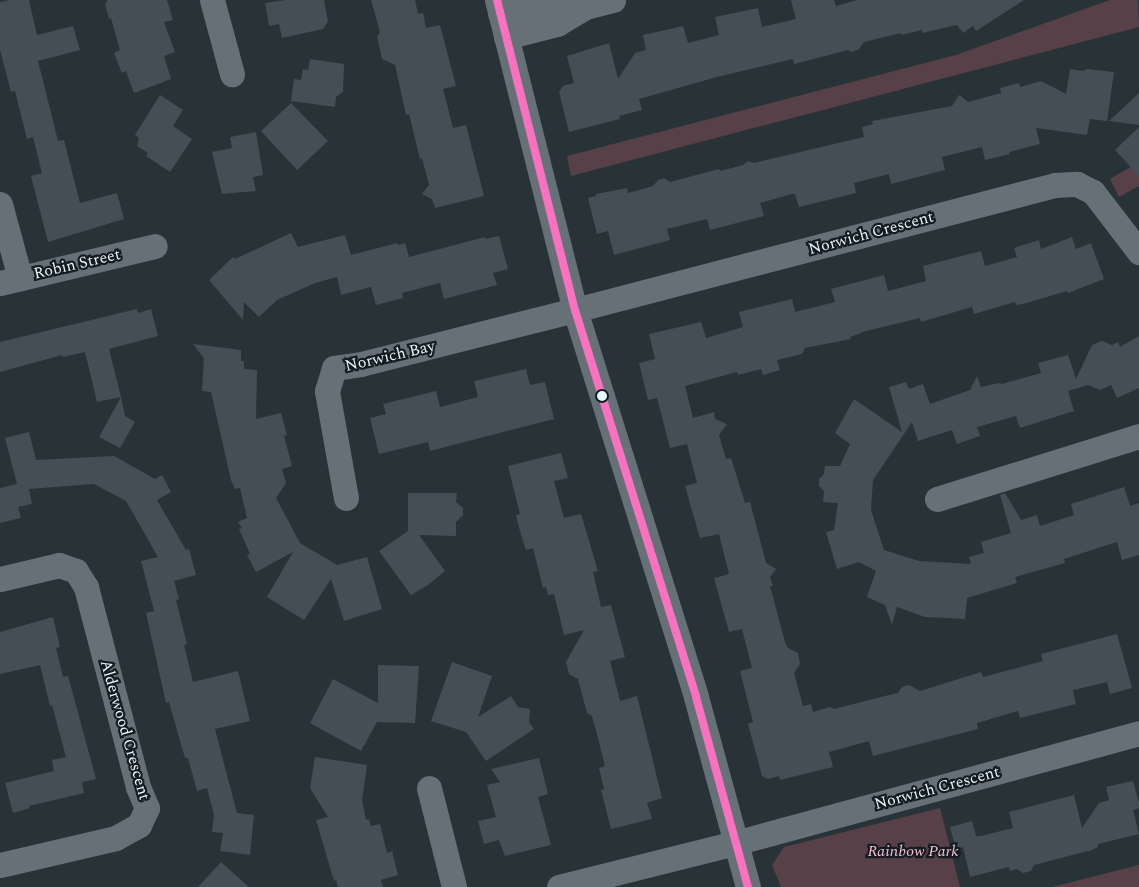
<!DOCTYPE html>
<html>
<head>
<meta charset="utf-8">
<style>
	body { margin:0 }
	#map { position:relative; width:1139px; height:887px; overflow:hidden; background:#283338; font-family:Spectral,serif }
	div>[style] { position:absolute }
	.green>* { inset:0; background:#574048 }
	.building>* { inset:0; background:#434f54 }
	.minor>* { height:25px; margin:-12.5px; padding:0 12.5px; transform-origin:12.5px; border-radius:12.5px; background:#657176 }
	.bus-1>* { height:8px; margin:-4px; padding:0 4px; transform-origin:4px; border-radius:4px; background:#fa71c0 }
	.dots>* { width:14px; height:14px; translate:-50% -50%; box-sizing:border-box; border:2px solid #131c20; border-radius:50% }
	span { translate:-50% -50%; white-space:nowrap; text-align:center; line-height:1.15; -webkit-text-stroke:4.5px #131c20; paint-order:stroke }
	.street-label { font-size:16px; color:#e9f6fc }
	.park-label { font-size:16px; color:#f9bed2; font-style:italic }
</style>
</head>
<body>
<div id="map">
	<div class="green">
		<div style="clip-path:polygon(1110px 0,1138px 0,1139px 27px,571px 176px,567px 156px,956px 55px)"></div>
		<div style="clip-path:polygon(1139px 162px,1139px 186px,1119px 197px,1110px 179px)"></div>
		<div style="clip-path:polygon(940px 808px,960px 887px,781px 887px,772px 865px,784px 847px)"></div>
		<div style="clip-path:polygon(1139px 865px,1139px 887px,1052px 887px)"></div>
	</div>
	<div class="building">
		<div style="clip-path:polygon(10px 0,29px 0,37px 35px,73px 26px,80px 50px,38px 61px,58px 141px,64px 140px,80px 203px,117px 193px,124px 219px,48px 242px,31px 176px,42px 173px,33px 137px,27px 139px,15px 91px,11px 92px,0 50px,0 2px)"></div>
		<div style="clip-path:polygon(107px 0,167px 0,173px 20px,164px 22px,175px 52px,164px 56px,171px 79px,134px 93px,126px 71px,122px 73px,114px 53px,120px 50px,111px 18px,109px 19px,105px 3px,107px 2px)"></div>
		<div style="clip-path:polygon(285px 0,324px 0,328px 22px,323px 29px,282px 38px,279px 24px,269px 26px,265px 3px)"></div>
		<div style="clip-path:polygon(371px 0,415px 0,418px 14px,423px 13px,426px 28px,440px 25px,456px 86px,443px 89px,453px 128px,466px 125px,484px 196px,435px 208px,432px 199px,422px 194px,429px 185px,422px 158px,420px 159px,409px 114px,406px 115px,395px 65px,382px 59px,377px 37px,380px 32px)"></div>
		<div style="clip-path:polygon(791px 0,834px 0,836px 6px,857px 0,1024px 0,976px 31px,973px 26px,963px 33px,957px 25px,922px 33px,922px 30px,901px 35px,901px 33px,864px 42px,858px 50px,851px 52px,848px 50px,794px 64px,793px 59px,717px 77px,639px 99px,642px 110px,619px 116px,620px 119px,569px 132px,559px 92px,563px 86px,574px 83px,567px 56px,609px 43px,618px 79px,635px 53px,646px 50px,643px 35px,683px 26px,688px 43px,719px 35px,715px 17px,758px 8px,762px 27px,796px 19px)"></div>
		<div style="clip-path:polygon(310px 59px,344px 64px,343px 92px,336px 97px,335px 107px,291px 101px,294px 79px,301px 80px,303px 69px,308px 70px)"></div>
		<div style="clip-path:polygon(1070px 69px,1083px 71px,1087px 69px,1114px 72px,1107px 121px,1090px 119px,1087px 135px,1036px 128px,1040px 144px,1009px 152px,1010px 154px,985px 160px,982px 147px,942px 157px,945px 170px,891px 184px,889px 174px,854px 183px,856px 193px,799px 207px,795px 194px,792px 194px,760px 203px,764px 216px,710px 230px,707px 219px,667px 229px,670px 240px,614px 255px,608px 231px,597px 234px,588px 198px,596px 196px,596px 194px,627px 188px,628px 193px,653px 186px,658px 180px,664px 178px,670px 182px,719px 169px,720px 171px,743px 165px,748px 161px,754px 163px,864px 137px,862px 127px,873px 124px,872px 121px,952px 106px,959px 95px,968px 102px,1001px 93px,1000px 88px,1019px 83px,1020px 87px,1041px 81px,1066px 94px)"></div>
		<div style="clip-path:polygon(1139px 93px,1139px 125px,1109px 121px)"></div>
		<div style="clip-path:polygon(160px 95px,183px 110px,173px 126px,192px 139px,170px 172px,146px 156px,148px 153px,137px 146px,139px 138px,135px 135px)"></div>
		<div style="clip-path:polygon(291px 103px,328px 141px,297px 170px,261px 131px)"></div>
		<div style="clip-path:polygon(1139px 127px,1139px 176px,1115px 150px)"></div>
		<div style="clip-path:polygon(256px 132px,263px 175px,253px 177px,256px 191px,222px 194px,212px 152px,232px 148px,230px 137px)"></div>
		<div style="clip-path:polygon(291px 233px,298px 247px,345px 235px,351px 255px,397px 243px,398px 245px,405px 243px,409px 257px,485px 237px,485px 239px,499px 236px,508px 269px,493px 273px,497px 285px,444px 299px,440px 283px,402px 293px,403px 298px,376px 305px,371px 287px,341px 295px,337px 277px,315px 283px,277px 300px,259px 317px,244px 302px,243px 320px,209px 280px,233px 257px,235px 259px)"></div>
		<div style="clip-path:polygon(1072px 237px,1076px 249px,1091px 243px,1104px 279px,1068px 293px,1067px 291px,1023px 304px,1016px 305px,1015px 302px,974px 314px,972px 307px,921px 322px,920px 318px,866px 331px,850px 337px,851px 339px,805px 348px,802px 354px,777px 360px,780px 370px,763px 375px,761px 369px,738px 375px,737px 372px,685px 386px,693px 418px,714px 412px,715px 419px,727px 424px,719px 435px,726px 459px,731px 458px,745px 503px,750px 502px,766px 563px,776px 569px,770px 577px,773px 586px,770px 586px,785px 642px,788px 648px,798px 653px,800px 664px,794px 673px,803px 706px,811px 704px,813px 712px,830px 707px,834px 709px,893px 694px,898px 693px,902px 687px,909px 685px,920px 691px,981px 672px,983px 677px,1043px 661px,1041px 654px,1117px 634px,1132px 688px,1110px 694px,1107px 682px,1073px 690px,1076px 704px,1020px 718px,1018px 711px,977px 723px,978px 729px,873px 756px,869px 741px,829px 752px,833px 767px,780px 780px,779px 776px,768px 779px,762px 776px,748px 724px,753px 722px,740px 671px,752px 668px,742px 629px,729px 632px,714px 578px,729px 574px,719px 534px,700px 538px,685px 486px,697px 483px,687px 444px,670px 448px,657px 398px,648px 400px,639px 363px,655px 359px,649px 334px,701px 322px,706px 338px,743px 327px,739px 312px,792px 299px,795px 312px,835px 302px,831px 289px,884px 275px,888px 291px,926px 281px,923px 266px,981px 251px,985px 266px,1017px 257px,1014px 248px,1039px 240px,1041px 249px)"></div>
		<div style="clip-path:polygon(137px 309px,138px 313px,151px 309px,158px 336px,109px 349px,121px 397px,97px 402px,85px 352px,63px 357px,62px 355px,0 372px,0 342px)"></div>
		<div style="clip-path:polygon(1139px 336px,1139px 388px,1117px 398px,1111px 385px,1100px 390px,1088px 385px,1068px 391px,1074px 411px,1020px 428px,1016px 416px,977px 427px,980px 436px,957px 444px,952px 430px,918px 441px,912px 422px,873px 480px,871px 510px,884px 550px,919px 561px,971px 564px,969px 557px,984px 553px,981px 542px,1011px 533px,1000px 495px,1005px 493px,1021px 520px,1037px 515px,1040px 526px,1074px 515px,1071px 504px,1124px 487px,1130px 506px,1139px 503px,1139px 555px,1122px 560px,1117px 542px,1064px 559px,1065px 563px,1015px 577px,1017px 583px,967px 598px,965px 619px,925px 617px,897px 607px,892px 625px,885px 605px,867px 597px,876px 571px,859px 562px,837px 569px,826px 532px,834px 530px,838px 503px,823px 502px,824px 491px,819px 486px,819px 479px,824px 474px,825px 466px,840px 466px,850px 444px,835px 433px,854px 399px,902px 432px,889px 387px,906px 382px,909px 389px,923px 384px,930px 404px,970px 390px,977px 376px,981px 387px,999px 383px,1002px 384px,1041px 373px,1038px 363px,1068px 355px,1076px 379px,1092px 345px,1102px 341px,1112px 345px,1118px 342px,1120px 347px)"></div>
		<div style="clip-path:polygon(193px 344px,241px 350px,241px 361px,244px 361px,244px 369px,257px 370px,256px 419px,281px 413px,287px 435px,284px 436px,292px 466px,282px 469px,286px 483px,276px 498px,300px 543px,337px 565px,367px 557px,382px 609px,344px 621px,331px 579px,304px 620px,267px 597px,293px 552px,256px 572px,247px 555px,250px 554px,239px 529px,242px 528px,238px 522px,247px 518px,240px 488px,235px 489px,231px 480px,211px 392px,202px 391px,204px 358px)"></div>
		<div style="clip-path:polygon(526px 369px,530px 385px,545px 382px,554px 419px,430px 451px,428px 442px,379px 454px,370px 418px,386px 414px,383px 404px,436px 391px,440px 407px,478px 397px,474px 381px)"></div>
		<div style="clip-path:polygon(121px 397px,125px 416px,135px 422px,120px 448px,99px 437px)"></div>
		<div style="clip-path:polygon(29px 432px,36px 460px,114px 456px,155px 479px,162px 475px,171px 492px,157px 500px,186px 550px,189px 549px,196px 575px,174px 581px,179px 599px,176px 600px,187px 644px,184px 645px,193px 682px,238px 671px,250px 721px,215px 729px,237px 813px,254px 815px,250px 855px,220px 851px,223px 833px,212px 832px,214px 815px,207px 788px,197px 791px,188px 758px,185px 758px,169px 702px,166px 703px,146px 613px,154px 611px,141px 561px,158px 557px,126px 501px,94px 484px,29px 489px,32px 504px,18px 507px,21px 518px,0 523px,0 488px,17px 484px,5px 438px)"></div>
		<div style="clip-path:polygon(561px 453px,568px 478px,554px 481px,564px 518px,581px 514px,598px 571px,593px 572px,601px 607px,611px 605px,625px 657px,610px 661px,620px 701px,637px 696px,662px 798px,647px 803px,652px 819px,611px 829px,601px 790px,604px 789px,599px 768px,605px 766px,596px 730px,592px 716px,587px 713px,578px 679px,569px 674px,566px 662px,584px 630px,564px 635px,554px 594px,548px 595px,546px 587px,543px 588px,533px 548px,526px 550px,521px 535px,516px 515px,520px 514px,508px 466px)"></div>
		<div style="clip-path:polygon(408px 493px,457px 493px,456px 502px,463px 508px,463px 515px,456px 522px,456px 536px,419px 535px,445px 571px,428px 585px,411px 595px,379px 551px,408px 531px)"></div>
		<div style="clip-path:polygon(53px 617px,60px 647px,56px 648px,63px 677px,68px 676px,96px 779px,82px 782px,84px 793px,29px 806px,30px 808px,13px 813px,5px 783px,54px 771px,52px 760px,66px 757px,52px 705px,50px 706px,40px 665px,0 674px,0 632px)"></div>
		<div style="clip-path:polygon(452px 662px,492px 676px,478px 717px,511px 696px,518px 707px,530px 709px,529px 722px,534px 729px,486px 761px,466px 732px,431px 721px)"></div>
		<div style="clip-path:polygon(378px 665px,419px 666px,415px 723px,377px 722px,361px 751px,310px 723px,333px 679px,378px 703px)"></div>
		<div style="clip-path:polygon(315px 757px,367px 765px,362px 800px,366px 820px,369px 819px,371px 826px,380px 824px,387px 853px,392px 851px,398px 875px,381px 880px,383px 887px,338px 887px,336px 880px,334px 881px,316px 820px,328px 817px,310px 788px)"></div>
		<div style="clip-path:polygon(539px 758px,548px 794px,538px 797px,551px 845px,505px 856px,499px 840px,484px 844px,478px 821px,496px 817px,487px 785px,500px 782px,491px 769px)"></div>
		<div style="clip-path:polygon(1133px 781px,1139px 803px,1139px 808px,1133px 810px,1139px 834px,1098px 844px,1098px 847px,1092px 850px,1034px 865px,1031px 871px,1023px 873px,1017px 869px,1010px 871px,1009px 867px,970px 877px,963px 847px,956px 849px,950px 827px,972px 821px,976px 836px,981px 836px,1013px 828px,1009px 812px,1074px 795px,1082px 828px,1099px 803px,1109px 800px,1106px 787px)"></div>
		<div style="clip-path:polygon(221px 862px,249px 887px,198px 887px)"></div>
	</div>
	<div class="minor">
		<div style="left:212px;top:0;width:77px;rotate:74.9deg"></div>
		<div style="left:497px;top:0;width:320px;rotate:75.9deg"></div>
		<div style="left:575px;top:310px;width:405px;rotate:72.6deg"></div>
		<div style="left:696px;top:697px;width:197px;rotate:74.7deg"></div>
		<div style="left:500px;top:13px;width:52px;rotate:-8.9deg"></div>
		<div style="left:551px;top:5px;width:34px;rotate:3deg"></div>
		<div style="left:585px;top:7px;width:29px;rotate:-14deg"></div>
		<div style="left:506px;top:37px;width:53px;rotate:-14.3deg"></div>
		<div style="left:557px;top:24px;width:33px;rotate:-31deg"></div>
		<div style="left:0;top:204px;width:77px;rotate:74.9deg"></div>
		<div style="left:0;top:283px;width:159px;rotate:-13.4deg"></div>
		<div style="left:346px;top:498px;width:109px;rotate:-100.1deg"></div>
		<div style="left:327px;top:391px;width:24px;rotate:-73deg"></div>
		<div style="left:334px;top:368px;width:27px;rotate:-8deg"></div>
		<div style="left:361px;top:364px;width:221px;rotate:-14.2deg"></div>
		<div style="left:575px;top:310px;width:496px;rotate:-14.6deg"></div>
		<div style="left:1055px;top:185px;width:22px;rotate:-3deg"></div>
		<div style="left:1077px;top:184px;width:18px;rotate:27deg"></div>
		<div style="left:1093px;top:192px;width:76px;rotate:52.5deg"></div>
		<div style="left:937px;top:499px;width:212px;rotate:-17.3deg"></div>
		<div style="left:0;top:579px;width:61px;rotate:-13.3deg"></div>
		<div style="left:59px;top:565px;width:18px;rotate:19deg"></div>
		<div style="left:76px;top:571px;width:19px;rotate:58deg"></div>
		<div style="left:86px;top:587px;width:207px;rotate:75.4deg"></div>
		<div style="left:138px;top:787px;width:23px;rotate:67deg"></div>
		<div style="left:147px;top:808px;width:19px;rotate:115deg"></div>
		<div style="left:139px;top:825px;width:26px;rotate:151deg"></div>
		<div style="left:116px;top:838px;width:119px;rotate:166.9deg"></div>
		<div style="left:429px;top:788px;width:102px;rotate:75.8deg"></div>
		<div style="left:559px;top:887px;width:181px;rotate:-14deg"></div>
		<div style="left:735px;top:843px;width:419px;rotate:-15.2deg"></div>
	</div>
	<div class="bus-1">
		<div style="left:497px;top:0;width:320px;rotate:75.9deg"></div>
		<div style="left:575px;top:310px;width:405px;rotate:72.6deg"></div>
		<div style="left:696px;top:697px;width:197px;rotate:74.7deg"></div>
	</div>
	<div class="dots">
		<div style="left:602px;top:396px;background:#e9f6fc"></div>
	</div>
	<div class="street-label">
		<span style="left:871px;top:233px;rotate:-15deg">Norwich Crescent</span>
		<span style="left:77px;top:264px;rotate:-13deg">Robin Street</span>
		<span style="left:390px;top:356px;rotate:-13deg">Norwich Bay</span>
		<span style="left:125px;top:730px;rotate:74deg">Alderwood Crescent</span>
		<span style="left:937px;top:788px;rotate:-15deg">Norwich Crescent</span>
	</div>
	<div class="park-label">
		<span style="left:913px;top:851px">Rainbow Park</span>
	</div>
</div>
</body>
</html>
